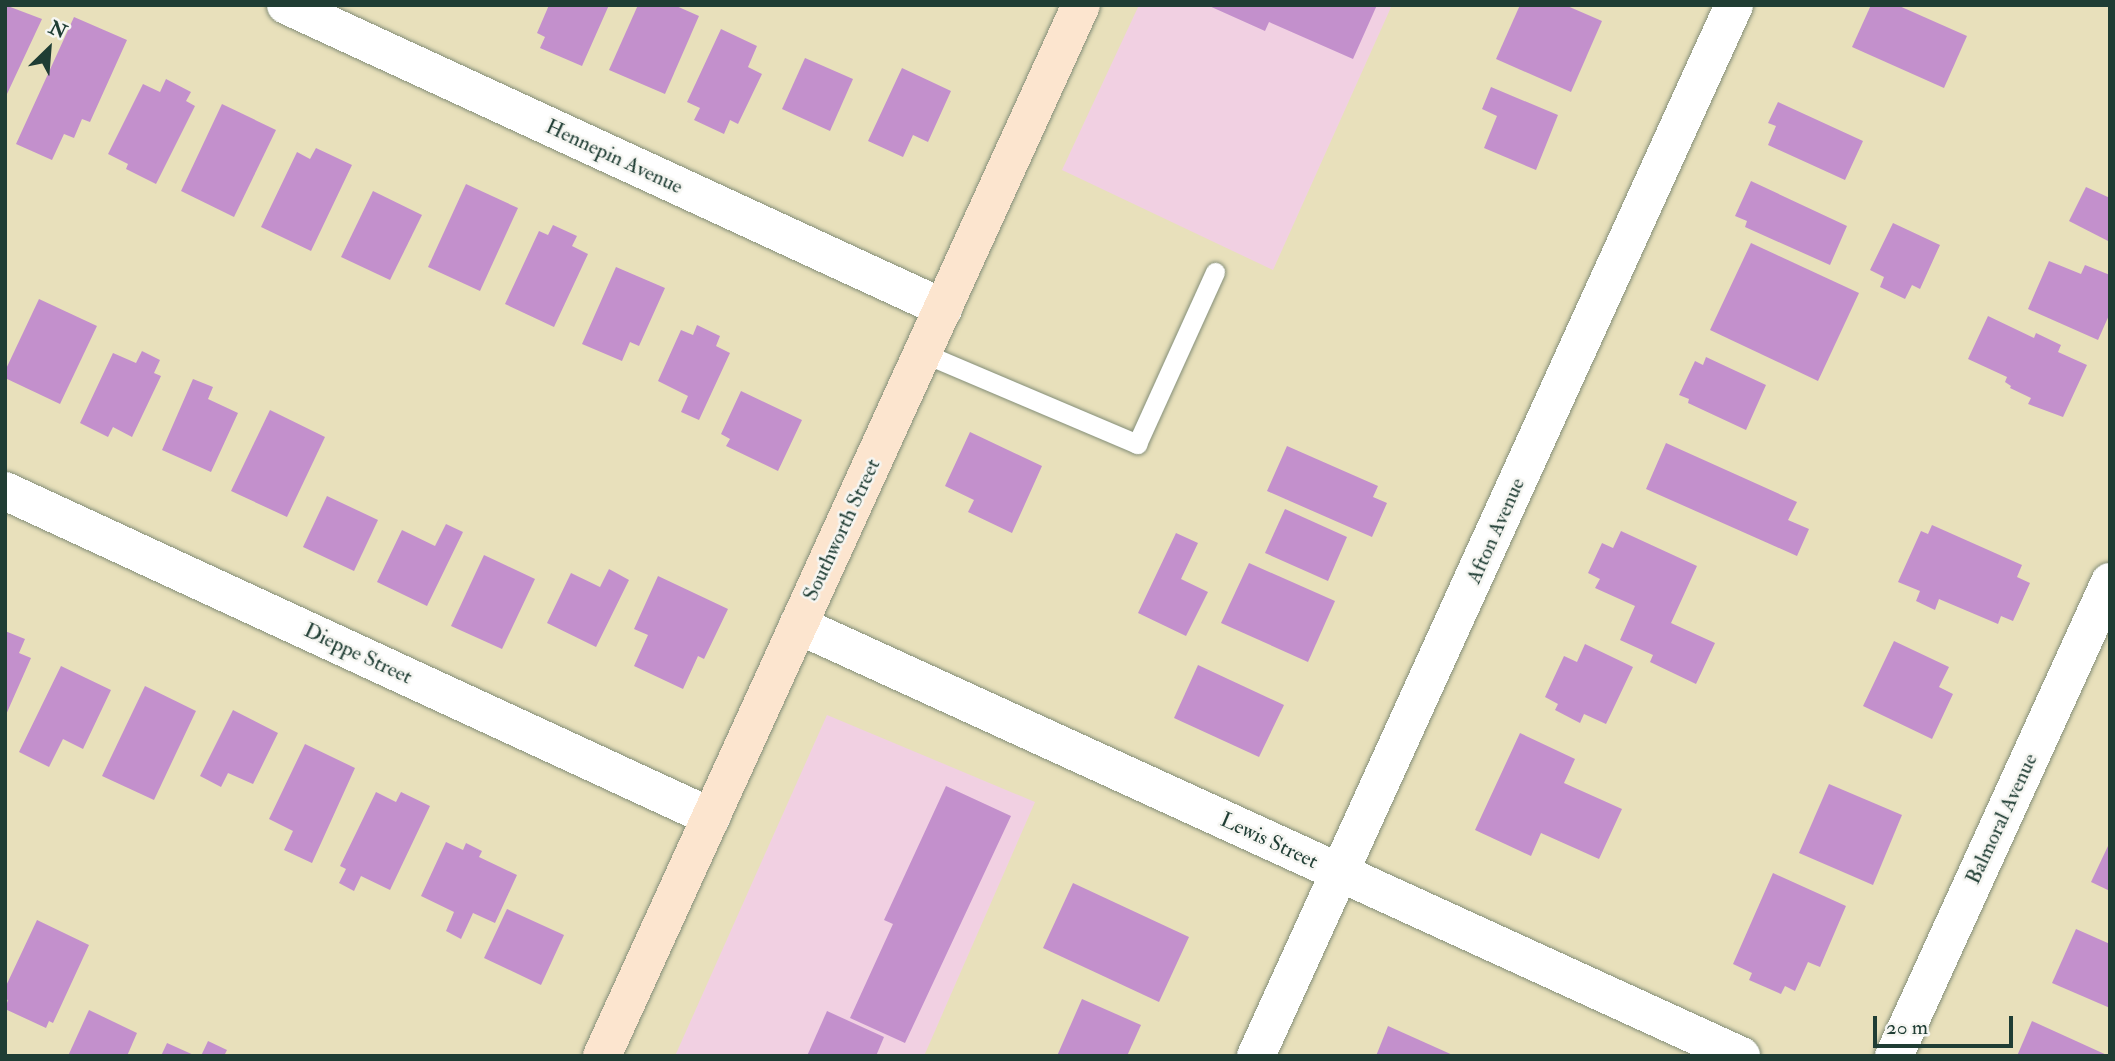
<!DOCTYPE html>
<html>
<head>
<meta charset="utf-8">
<style>
	body { margin:0 }
	#map { position:relative; width:2115px; height:1061px; overflow:hidden; background:#e8e0bb; font-family:"IM FELL Double Pica",serif }
	div>[style] { position:absolute }
	.built>* { inset:0; background:#f1d0e2 }
	.building>* { inset:0; background:#c390cc }
	.roads { filter:drop-shadow(0 0 2px #848e78) drop-shadow(0 0 2px #848e78) }
	.lane>* { height:19px; margin:-9.5px; padding:0 9.5px; transform-origin:9.5px; border-radius:9.5px; background:#fff }
	.street>* { height:38px; margin:-19px; padding:0 19px; transform-origin:19px; border-radius:19px; background:#fff }
	.secondary>* { height:38px; margin:-19px; padding:0 19px; transform-origin:19px; border-radius:19px; background:#fce5cf }
	span { translate:-50% -50%; white-space:nowrap; text-align:center; line-height:1.15; -webkit-text-stroke:5px #f6f6f2; paint-order:stroke }
	.street-label { font-size:21px; color:#1f3d34 }
	.frame { position:absolute; inset:0; border:7px solid #1f3d34; pointer-events:none }
	.north { position:absolute; left:14px; top:14px; width:70px; height:70px; -webkit-text-stroke:5px #f6f6f2; paint-order:stroke; rotate:25deg; font-size:19px; font-weight:700; line-height:28px; text-align:center; color:#1f3d34 }
	.north::after { content:''; display:block; margin:auto; width:24px; height:32px; background:#1f3d34; clip-path:polygon(50% 0,100% 100%,50% 72%,0 100%) }
	.scale { position:absolute; left:1873px; top:1016px; width:140px; height:32px; box-sizing:border-box; border:4px solid #1f3d34; border-top:0; padding-left:9px; font-size:21px; line-height:24px; white-space:nowrap; color:#1f3d34; -webkit-text-stroke:5px #f6f6f2; paint-order:stroke }
</style>
</head>
<body>
<div id="map">
	<div class="built">
		<div style="clip-path:polygon(1139px 5px,1392px 5px,1273px 270px,1062px 170px)"></div>
		<div style="clip-path:polygon(827px 715px,1035px 802px,924px 1056px,675px 1056px)"></div>
	</div>
	<div class="building">
		<div style="clip-path:polygon(5px 5px,42px 19px,7px 94px,5px 93px)"></div>
		<div style="clip-path:polygon(549px 5px,609px 5px,582px 66px,540px 48px,545px 37px,537px 33px)"></div>
		<div style="clip-path:polygon(638px 5px,674px 5px,699px 16px,665px 94px,609px 70px)"></div>
		<div style="clip-path:polygon(1207px 5px,1377px 5px,1353px 59px,1269px 22px,1265px 31px)"></div>
		<div style="clip-path:polygon(1520px 5px,1565px 5px,1602px 21px,1571px 92px,1496px 59px)"></div>
		<div style="clip-path:polygon(1871px 5px,1897px 5px,1967px 36px,1944px 88px,1852px 47px)"></div>
		<div style="clip-path:polygon(74px 17px,127px 40px,90px 122px,82px 119px,74px 138px,64px 134px,52px 160px,16px 144px)"></div>
		<div style="clip-path:polygon(721px 29px,757px 46px,748px 67px,762px 74px,738px 124px,730px 120px,724px 134px,694px 120px,700px 108px,687px 102px)"></div>
		<div style="clip-path:polygon(805px 58px,853px 79px,830px 131px,782px 109px)"></div>
		<div style="clip-path:polygon(902px 68px,951px 91px,928px 142px,913px 135px,903px 157px,868px 141px)"></div>
		<div style="clip-path:polygon(166px 79px,191px 92px,186px 101px,195px 106px,156px 184px,126px 169px,128px 164px,108px 154px,143px 84px,160px 92px)"></div>
		<div style="clip-path:polygon(1491px 87px,1558px 115px,1536px 170px,1484px 148px,1497px 116px,1482px 109px)"></div>
		<div style="clip-path:polygon(1778px 102px,1863px 141px,1845px 180px,1768px 145px,1776px 126px,1768px 123px)"></div>
		<div style="clip-path:polygon(222px 104px,276px 130px,234px 217px,181px 191px)"></div>
		<div style="clip-path:polygon(316px 148px,352px 165px,311px 251px,261px 227px,297px 152px,310px 159px)"></div>
		<div style="clip-path:polygon(1751px 181px,1847px 226px,1830px 265px,1745px 227px,1747px 221px,1735px 216px)"></div>
		<div style="clip-path:polygon(466px 184px,518px 208px,480px 291px,428px 267px)"></div>
		<div style="clip-path:polygon(2086px 187px,2110px 198px,2110px 242px,2069px 221px)"></div>
		<div style="clip-path:polygon(373px 191px,422px 215px,390px 280px,341px 257px)"></div>
		<div style="clip-path:polygon(1893px 223px,1940px 245px,1920px 289px,1912px 285px,1905px 299px,1880px 287px,1884px 277px,1870px 270px)"></div>
		<div style="clip-path:polygon(553px 225px,577px 236px,572px 246px,588px 254px,554px 327px,505px 304px,539px 231px,548px 235px)"></div>
		<div style="clip-path:polygon(1751px 243px,1859px 293px,1818px 381px,1710px 330px)"></div>
		<div style="clip-path:polygon(2049px 261px,2081px 274px,2085px 265px,2110px 275px,2110px 313px,2098px 340px,2028px 309px)"></div>
		<div style="clip-path:polygon(616px 267px,665px 288px,639px 346px,630px 342px,622px 361px,582px 344px)"></div>
		<div style="clip-path:polygon(39px 299px,97px 326px,60px 404px,5px 378px,5px 371px)"></div>
		<div style="clip-path:polygon(1988px 316px,2034px 338px,2036px 333px,2061px 345px,2058px 352px,2087px 365px,2063px 417px,2028px 404px,2031px 398px,2010px 388px,2011px 386px,2005px 382px,2007px 377px,1968px 359px)"></div>
		<div style="clip-path:polygon(697px 325px,720px 336px,716px 346px,730px 353px,699px 420px,681px 412px,688px 396px,658px 381px,681px 330px,693px 335px)"></div>
		<div style="clip-path:polygon(142px 351px,160px 360px,154px 373px,161px 376px,132px 437px,113px 427px,108px 437px,80px 423px,113px 353px,136px 363px)"></div>
		<div style="clip-path:polygon(1706px 357px,1766px 385px,1746px 430px,1688px 403px,1689px 399px,1679px 395px,1695px 361px,1703px 365px)"></div>
		<div style="clip-path:polygon(193px 379px,213px 387px,208px 399px,238px 413px,211px 472px,162px 450px)"></div>
		<div style="clip-path:polygon(741px 391px,802px 420px,778px 471px,726px 446px,730px 439px,721px 434px)"></div>
		<div style="clip-path:polygon(270px 410px,325px 437px,287px 517px,231px 491px)"></div>
		<div style="clip-path:polygon(970px 432px,1042px 466px,1012px 533px,968px 512px,974px 500px,945px 486px)"></div>
		<div style="clip-path:polygon(1666px 443px,1797px 502px,1788px 520px,1809px 529px,1797px 556px,1646px 489px)"></div>
		<div style="clip-path:polygon(1287px 446px,1378px 486px,1373px 497px,1387px 503px,1372px 537px,1267px 491px)"></div>
		<div style="clip-path:polygon(327px 496px,378px 520px,354px 571px,303px 547px)"></div>
		<div style="clip-path:polygon(1285px 509px,1347px 537px,1328px 581px,1265px 553px)"></div>
		<div style="clip-path:polygon(446px 524px,463px 532px,427px 606px,377px 582px,402px 530px,435px 546px)"></div>
		<div style="clip-path:polygon(1932px 525px,2022px 565px,2017px 577px,2030px 583px,2013px 621px,2001px 616px,1998px 624px,1939px 599px,1935px 610px,1916px 601px,1920px 591px,1898px 582px,1921px 531px,1928px 534px)"></div>
		<div style="clip-path:polygon(1621px 531px,1697px 566px,1671px 623px,1715px 643px,1696px 684px,1650px 662px,1653px 655px,1620px 640px,1635px 606px,1595px 588px,1600px 579px,1588px 573px,1602px 543px,1613px 548px)"></div>
		<div style="clip-path:polygon(1176px 533px,1198px 543px,1181px 579px,1208px 592px,1186px 636px,1138px 613px)"></div>
		<div style="clip-path:polygon(484px 555px,535px 579px,502px 649px,451px 626px)"></div>
		<div style="clip-path:polygon(1249px 563px,1335px 601px,1308px 662px,1221px 623px)"></div>
		<div style="clip-path:polygon(609px 569px,629px 580px,596px 647px,547px 623px,571px 573px,600px 587px)"></div>
		<div style="clip-path:polygon(658px 576px,728px 609px,704px 659px,698px 656px,683px 689px,634px 666px,648px 635px,634px 629px)"></div>
		<div style="clip-path:polygon(5px 631px,25px 639px,19px 653px,31px 658px,5px 717px)"></div>
		<div style="clip-path:polygon(1894px 641px,1949px 667px,1939px 687px,1953px 694px,1932px 739px,1863px 706px)"></div>
		<div style="clip-path:polygon(1585px 644px,1633px 667px,1606px 724px,1584px 714px,1580px 723px,1555px 710px,1558px 704px,1545px 697px,1564px 656px,1577px 662px)"></div>
		<div style="clip-path:polygon(1198px 665px,1284px 705px,1259px 757px,1174px 718px)"></div>
		<div style="clip-path:polygon(61px 666px,111px 690px,83px 749px,63px 739px,49px 767px,19px 752px)"></div>
		<div style="clip-path:polygon(145px 686px,196px 711px,154px 800px,102px 776px)"></div>
		<div style="clip-path:polygon(233px 710px,278px 733px,253px 784px,228px 773px,221px 787px,200px 776px)"></div>
		<div style="clip-path:polygon(1520px 733px,1575px 759px,1564px 783px,1622px 809px,1599px 859px,1541px 833px,1531px 856px,1475px 830px)"></div>
		<div style="clip-path:polygon(305px 744px,355px 768px,312px 863px,284px 850px,293px 831px,269px 819px)"></div>
		<div style="clip-path:polygon(1829px 784px,1902px 815px,1873px 885px,1799px 853px)"></div>
		<div style="clip-path:polygon(946px 786px,1011px 816px,905px 1043px,850px 1018px,893px 924px,884px 920px)"></div>
		<div style="clip-path:polygon(376px 792px,396px 802px,401px 792px,430px 806px,390px 890px,361px 876px,354px 891px,339px 883px,346px 869px,340px 866px)"></div>
		<div style="clip-path:polygon(446px 842px,463px 850px,466px 843px,482px 851px,479px 857px,517px 875px,495px 923px,473px 913px,461px 939px,446px 931px,454px 912px,421px 896px)"></div>
		<div style="clip-path:polygon(2108px 846px,2110px 847px,2110px 891px,2091px 882px)"></div>
		<div style="clip-path:polygon(1773px 873px,1846px 906px,1820px 967px,1808px 962px,1795px 991px,1785px 986px,1781px 994px,1749px 980px,1752px 973px,1733px 964px)"></div>
		<div style="clip-path:polygon(1073px 883px,1189px 937px,1159px 1002px,1043px 948px)"></div>
		<div style="clip-path:polygon(507px 909px,564px 935px,541px 985px,484px 958px)"></div>
		<div style="clip-path:polygon(37px 920px,89px 945px,53px 1023px,49px 1021px,46px 1028px,5px 1009px,8px 1000px,5px 999px,5px 988px)"></div>
		<div style="clip-path:polygon(2076px 929px,2110px 944px,2110px 1008px,2052px 983px)"></div>
		<div style="clip-path:polygon(1082px 999px,1141px 1025px,1127px 1056px,1057px 1056px)"></div>
		<div style="clip-path:polygon(89px 1010px,137px 1033px,127px 1056px,68px 1056px)"></div>
		<div style="clip-path:polygon(827px 1011px,884px 1037px,876px 1056px,807px 1056px)"></div>
		<div style="clip-path:polygon(2032px 1021px,2109px 1056px,2017px 1056px)"></div>
		<div style="clip-path:polygon(1388px 1026px,1455px 1056px,1376px 1056px)"></div>
		<div style="clip-path:polygon(208px 1041px,227px 1050px,224px 1056px,201px 1056px)"></div>
		<div style="clip-path:polygon(167px 1043px,196px 1056px,161px 1056px)"></div>
	</div>
	<div class="roads">
		<div class="lane">
			<div style="left:923px;top:353px;width:233px;rotate:23deg"></div>
			<div style="left:1137px;top:444px;width:189px;rotate:-65.6deg"></div>
		</div>
		<div class="street">
			<div style="left:286px;top:5px;width:724px;rotate:24.76deg"></div>
			<div style="left:5px;top:491px;width:778px;rotate:24.79deg"></div>
			<div style="left:798px;top:625px;width:1037px;rotate:24.56deg"></div>
			<div style="left:1256px;top:1056px;width:1155px;rotate:-65.54deg"></div>
			<div style="left:1894px;top:1056px;width:521px;rotate:-65.5deg"></div>
		</div>
		<div class="secondary">
			<div style="left:602px;top:1056px;width:1155px;rotate:-65.5deg"></div>
		</div>
	</div>
	<div class="street-label">
		<span style="left:614px;top:157px;rotate:25deg">Hennepin Avenue</span>
		<span style="left:842px;top:530px;rotate:-65deg">Southworth Street</span>
		<span style="left:1496px;top:531px;rotate:-66deg">Afton Avenue</span>
		<span style="left:358px;top:654px;rotate:25deg">Dieppe Street</span>
		<span style="left:2002px;top:819px;rotate:-65deg">Balmoral Avenue</span>
		<span style="left:1269px;top:841px;rotate:25deg">Lewis Street</span>
	</div>
	<div class="frame"></div>
	<div class="north">N</div>
	<div class="scale">20 m</div>
</div>
</body>
</html>
